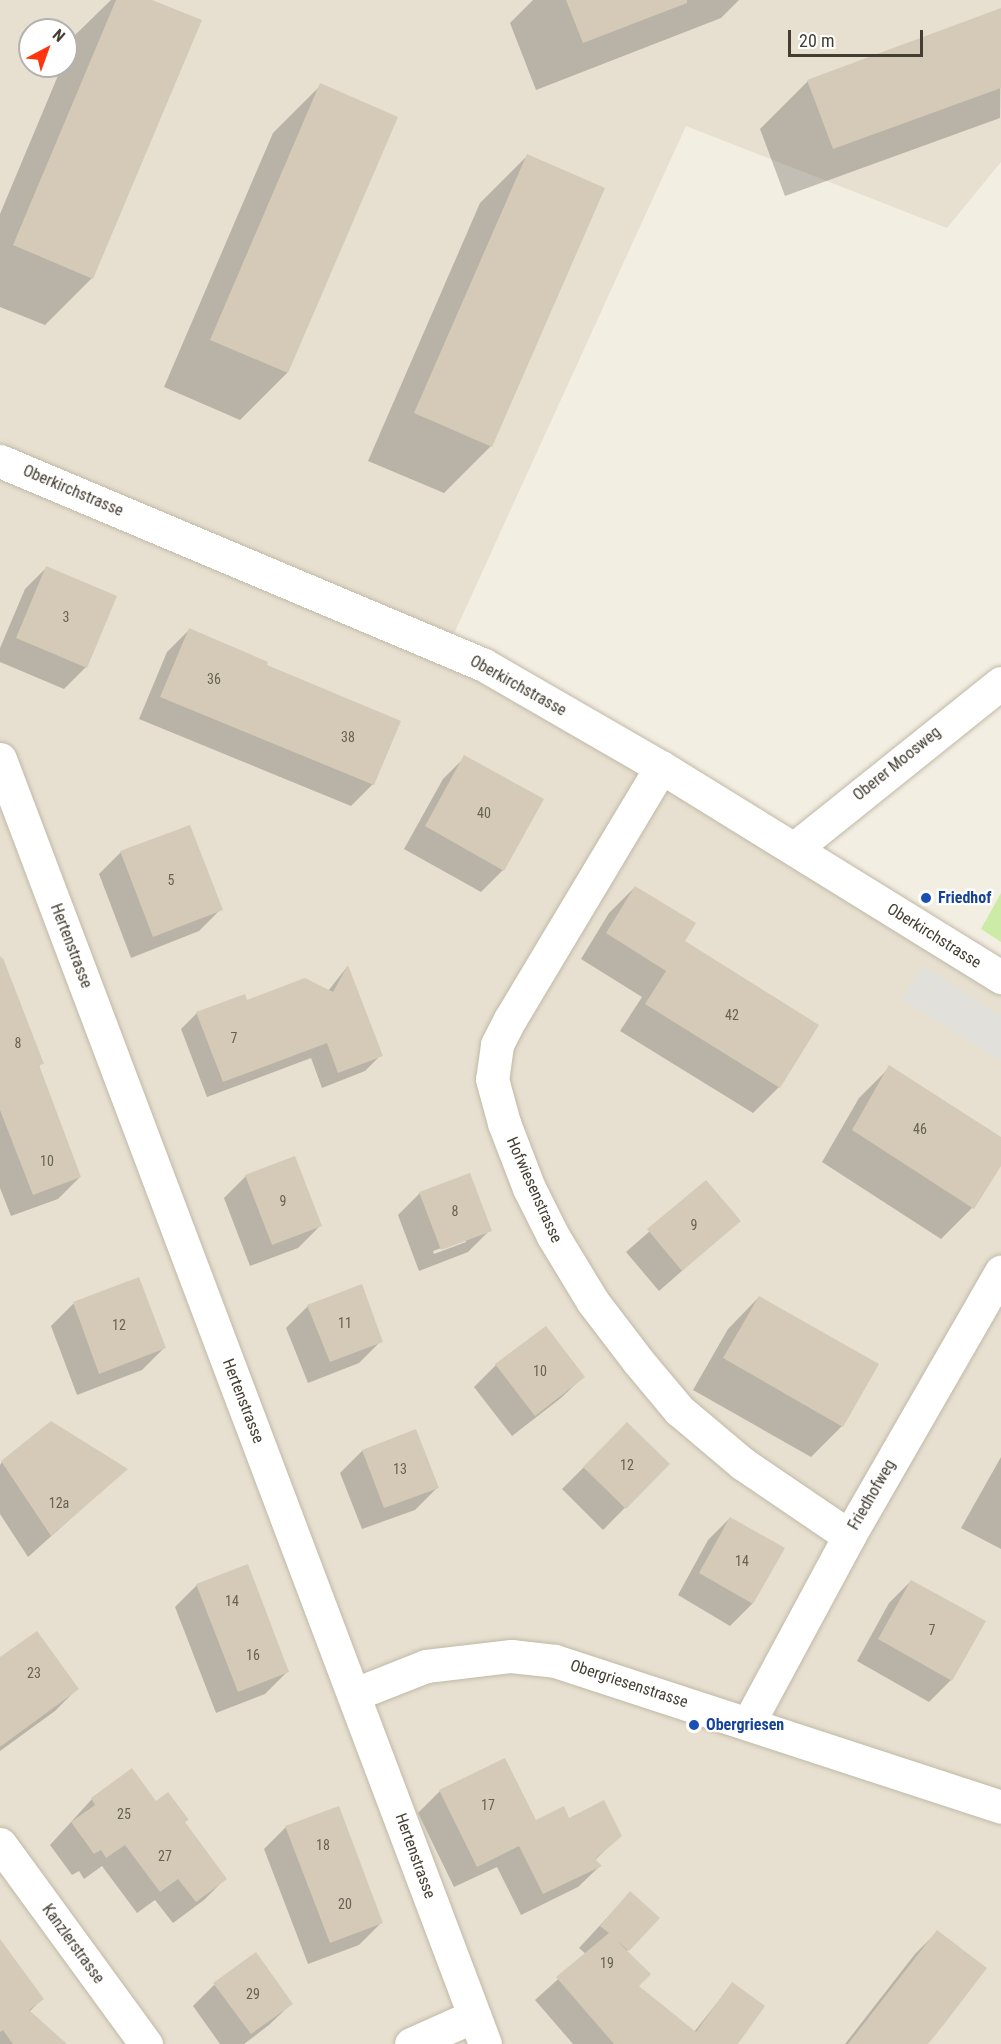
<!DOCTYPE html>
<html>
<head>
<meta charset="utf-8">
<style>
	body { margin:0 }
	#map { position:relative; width:1001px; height:2044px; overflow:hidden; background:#f3eee2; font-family:"Roboto Condensed",sans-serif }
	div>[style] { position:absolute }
	.residential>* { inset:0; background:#e7e0d0 }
	.green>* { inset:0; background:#cbeba7 }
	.parking>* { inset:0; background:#e2e0db }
	.shadow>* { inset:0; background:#0003 }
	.building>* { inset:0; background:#d4cab7 }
	.roads { filter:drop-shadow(0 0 2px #c1b9a7) drop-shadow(0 0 2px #c1b9a7) }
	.street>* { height:33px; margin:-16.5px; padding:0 16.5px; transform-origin:16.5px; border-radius:16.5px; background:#fff }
	.dots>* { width:16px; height:16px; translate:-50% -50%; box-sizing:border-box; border:3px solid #fff; border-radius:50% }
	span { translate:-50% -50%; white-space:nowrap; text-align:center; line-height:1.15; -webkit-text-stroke:4.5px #fff; paint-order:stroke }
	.number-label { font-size:14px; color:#686153 }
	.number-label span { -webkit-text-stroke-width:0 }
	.street-label { font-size:16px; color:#443e32 }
	.transit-label { font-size:16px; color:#164399; font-weight:700 }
	.left { translate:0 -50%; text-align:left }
	.north { position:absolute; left:18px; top:18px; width:60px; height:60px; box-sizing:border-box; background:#fff; border:2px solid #b4b2ad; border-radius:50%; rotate:41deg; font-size:16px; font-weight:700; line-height:24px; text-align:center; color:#443e32 }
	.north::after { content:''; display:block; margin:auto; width:21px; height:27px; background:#ff360d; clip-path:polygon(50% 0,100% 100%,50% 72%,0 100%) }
	.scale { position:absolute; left:788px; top:30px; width:135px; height:27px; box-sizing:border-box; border:3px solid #443e32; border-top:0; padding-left:8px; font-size:18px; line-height:21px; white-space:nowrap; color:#443e32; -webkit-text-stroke:4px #fff; paint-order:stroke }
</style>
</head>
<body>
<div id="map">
	<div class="residential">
		<div style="clip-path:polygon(evenodd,0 0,1001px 0,1001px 162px,947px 228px,686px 126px,447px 649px,1001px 977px,1001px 2044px,0 2044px,0 0,30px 30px,66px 30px,66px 66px,30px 66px,30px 30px)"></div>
	</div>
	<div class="green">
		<div style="clip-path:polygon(1001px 893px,1001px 942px,981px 929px)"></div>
	</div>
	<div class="parking">
		<div style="clip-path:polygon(923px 966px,1001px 1016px,1001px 1061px,902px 999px)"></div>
	</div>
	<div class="shadow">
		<div style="clip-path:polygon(111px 0,148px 0,92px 278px,45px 325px,0 307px,0 214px,62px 66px,66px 66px,66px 56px,74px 36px)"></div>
		<div style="clip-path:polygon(533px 0,739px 0,721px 18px,536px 90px,510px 23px)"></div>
		<div style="clip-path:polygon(1001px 10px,1000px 118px,785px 196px,760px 129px,808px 81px)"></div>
		<div style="clip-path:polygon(321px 85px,287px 373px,240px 420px,164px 387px,273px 133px)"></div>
		<div style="clip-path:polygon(527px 156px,491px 446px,444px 493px,368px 461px,480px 203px)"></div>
		<div style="clip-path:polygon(47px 567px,86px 667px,64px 689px,0 662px,0 648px,25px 589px)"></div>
		<div style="clip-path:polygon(189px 630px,265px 666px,373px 784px,351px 806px,139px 719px,167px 652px)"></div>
		<div style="clip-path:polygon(465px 757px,503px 870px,481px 892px,404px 849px,443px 779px)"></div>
		<div style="clip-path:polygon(121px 852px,221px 909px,199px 931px,131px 958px,99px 874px)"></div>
		<div style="clip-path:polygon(635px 887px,682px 942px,817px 1026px,779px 1087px,753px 1113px,620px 1031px,642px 997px,581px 959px,609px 913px)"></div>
		<div style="clip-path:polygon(0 956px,42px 1063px,38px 1067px,80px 1177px,58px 1199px,11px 1216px,0 1188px)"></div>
		<div style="clip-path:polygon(347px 967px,381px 1055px,365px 1071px,322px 1088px,311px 1058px,207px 1097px,181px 1029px,197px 1013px,246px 1002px,328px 991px)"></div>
		<div style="clip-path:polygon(890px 1067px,1001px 1139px,1001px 1163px,972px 1208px,941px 1239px,822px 1162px,859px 1098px)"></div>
		<div style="clip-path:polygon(246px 1176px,320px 1226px,298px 1248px,250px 1266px,224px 1198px)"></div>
		<div style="clip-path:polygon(706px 1182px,739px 1221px,659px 1291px,626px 1252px)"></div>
		<div style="clip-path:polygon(evenodd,420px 1193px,490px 1230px,468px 1252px,419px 1271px,398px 1215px,420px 1193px,466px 1239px,466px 1242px,434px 1254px,433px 1251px,466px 1239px)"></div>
		<div style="clip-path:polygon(138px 1279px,164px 1348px,142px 1370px,77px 1395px,51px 1326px,73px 1304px)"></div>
		<div style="clip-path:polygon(759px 1297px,842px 1426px,811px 1457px,693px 1390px,728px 1329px)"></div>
		<div style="clip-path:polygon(308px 1306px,381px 1341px,359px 1363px,308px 1383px,286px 1328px)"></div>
		<div style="clip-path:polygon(496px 1365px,583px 1377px,561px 1398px,512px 1436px,474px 1387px)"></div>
		<div style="clip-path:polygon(627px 1424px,668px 1464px,603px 1530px,562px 1489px)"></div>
		<div style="clip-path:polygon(415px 1431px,437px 1488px,415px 1510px,362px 1529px,340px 1473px,362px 1451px)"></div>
		<div style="clip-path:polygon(1001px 1457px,1001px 1549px,961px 1528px)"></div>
		<div style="clip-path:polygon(2px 1462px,125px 1470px,28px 1557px,0 1514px,0 1465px)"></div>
		<div style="clip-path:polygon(730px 1518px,783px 1549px,752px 1604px,730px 1626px,678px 1595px,708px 1540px)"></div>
		<div style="clip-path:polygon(911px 1581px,951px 1680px,929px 1702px,857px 1661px,889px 1603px)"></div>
		<div style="clip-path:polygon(197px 1585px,287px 1672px,265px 1694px,216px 1713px,175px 1607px)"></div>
		<div style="clip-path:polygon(0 1659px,77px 1689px,55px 1711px,0 1751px)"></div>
		<div style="clip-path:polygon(440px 1791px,535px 1822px,568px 1820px,620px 1836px,594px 1861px,600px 1866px,578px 1887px,521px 1915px,497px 1867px,454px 1887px,418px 1813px)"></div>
		<div style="clip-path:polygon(92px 1799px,156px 1803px,184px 1823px,225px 1879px,204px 1900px,173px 1923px,155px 1900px,137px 1913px,102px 1866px,84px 1879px,79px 1871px,72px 1875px,50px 1845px)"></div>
		<div style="clip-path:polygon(286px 1827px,381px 1923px,359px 1945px,308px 1964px,264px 1849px)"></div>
		<div style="clip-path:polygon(630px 1893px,658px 1918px,626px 1952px,637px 1986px,694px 2032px,732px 1984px,736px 2044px,573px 2044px,535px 2000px,586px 1954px,579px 1948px)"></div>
		<div style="clip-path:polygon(937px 1932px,926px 2044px,845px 2044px,915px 1954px)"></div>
		<div style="clip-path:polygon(0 1942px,42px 1999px,29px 2012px,65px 2044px,0 2044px)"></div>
		<div style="clip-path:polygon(214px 1985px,291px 2004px,269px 2025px,244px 2044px,220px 2044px,193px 2006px)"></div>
	</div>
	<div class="building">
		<div style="clip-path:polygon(116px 0,152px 0,202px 20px,93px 279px,13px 245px)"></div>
		<div style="clip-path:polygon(566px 0,687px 0,687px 3px,583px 43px)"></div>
		<div style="clip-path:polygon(1001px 8px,1001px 88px,833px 149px,807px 80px)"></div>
		<div style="clip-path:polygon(320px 83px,398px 117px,288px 373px,210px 340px)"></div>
		<div style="clip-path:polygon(527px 154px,605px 188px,492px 447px,414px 413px)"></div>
		<div style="clip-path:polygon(46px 566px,117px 596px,87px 668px,16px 638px)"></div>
		<div style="clip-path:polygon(189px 628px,268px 662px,267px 665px,401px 721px,374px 785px,160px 697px)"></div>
		<div style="clip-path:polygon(464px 755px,544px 799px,504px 871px,425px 826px)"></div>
		<div style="clip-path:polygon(190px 825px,223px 910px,153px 937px,120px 851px)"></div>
		<div style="clip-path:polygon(635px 886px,696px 923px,685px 941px,819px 1025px,780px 1088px,645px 1004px,666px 971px,606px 933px)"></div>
		<div style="clip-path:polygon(0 958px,3px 958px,44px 1064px,39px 1065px,81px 1177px,33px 1195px,0 1110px)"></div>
		<div style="clip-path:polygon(348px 965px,383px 1056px,338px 1073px,327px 1043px,223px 1082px,196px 1012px,245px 994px,247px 1000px,305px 978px,333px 992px)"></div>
		<div style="clip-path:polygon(889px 1065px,1001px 1137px,1001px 1166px,974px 1209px,852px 1130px)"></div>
		<div style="clip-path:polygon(295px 1156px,322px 1226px,272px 1245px,245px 1175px)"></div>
		<div style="clip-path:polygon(470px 1173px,492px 1231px,441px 1250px,419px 1192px)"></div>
		<div style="clip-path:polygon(706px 1180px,741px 1221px,682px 1271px,647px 1229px)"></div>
		<div style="clip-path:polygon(139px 1277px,166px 1348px,99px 1374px,73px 1302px)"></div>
		<div style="clip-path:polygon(362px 1284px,383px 1342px,330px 1362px,307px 1305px)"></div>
		<div style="clip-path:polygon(759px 1296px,879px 1364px,843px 1427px,723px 1358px)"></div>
		<div style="clip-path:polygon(546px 1326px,585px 1377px,535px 1416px,495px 1364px)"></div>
		<div style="clip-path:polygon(51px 1421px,128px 1469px,51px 1536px,1px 1461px)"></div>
		<div style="clip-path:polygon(627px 1422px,670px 1464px,626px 1509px,583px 1467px)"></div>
		<div style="clip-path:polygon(416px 1429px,439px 1488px,384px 1508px,362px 1450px)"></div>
		<div style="clip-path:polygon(730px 1517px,785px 1548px,753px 1604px,699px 1573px)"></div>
		<div style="clip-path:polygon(248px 1564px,289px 1672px,238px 1692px,196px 1584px)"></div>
		<div style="clip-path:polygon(911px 1580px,986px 1621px,952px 1681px,878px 1639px)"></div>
		<div style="clip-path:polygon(37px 1631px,79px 1689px,0 1747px,0 1657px)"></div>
		<div style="clip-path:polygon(505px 1758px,536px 1820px,564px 1806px,569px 1818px,604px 1800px,622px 1836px,595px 1859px,602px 1866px,543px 1894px,519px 1846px,477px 1867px,439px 1790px)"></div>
		<div style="clip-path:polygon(132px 1768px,156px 1801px,168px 1792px,189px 1820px,185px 1822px,227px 1879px,196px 1902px,178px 1879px,160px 1892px,125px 1845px,106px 1858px,101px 1850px,94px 1854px,71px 1822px,95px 1805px,91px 1798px)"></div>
		<div style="clip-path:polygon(339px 1806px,383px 1923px,330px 1943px,285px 1826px)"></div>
		<div style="clip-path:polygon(630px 1891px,660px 1918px,629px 1951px,617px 1941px,651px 1974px,639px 1986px,696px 2032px,732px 1982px,765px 2006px,738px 2044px,614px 2044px,556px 1977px,609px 1933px,600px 1926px)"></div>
		<div style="clip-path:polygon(937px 1930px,987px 1968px,945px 2023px,928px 2044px,848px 2044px)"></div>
		<div style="clip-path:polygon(0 1939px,44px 1999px,29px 2010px,67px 2044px,13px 2044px,3px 2030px,0 2032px)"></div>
		<div style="clip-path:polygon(256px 1952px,293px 2004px,251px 2034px,213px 1983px)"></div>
	</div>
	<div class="roads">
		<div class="street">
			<div style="left:0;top:461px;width:525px;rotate:22.85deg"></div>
			<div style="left:484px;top:665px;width:204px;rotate:30deg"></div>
			<div style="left:661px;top:767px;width:400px;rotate:31.7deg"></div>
			<div style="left:0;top:759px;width:1373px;rotate:69.32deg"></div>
			<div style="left:661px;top:767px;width:294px;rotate:120.9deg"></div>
			<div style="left:510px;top:1019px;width:29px;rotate:117deg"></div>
			<div style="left:497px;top:1045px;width:34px;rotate:98deg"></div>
			<div style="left:492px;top:1079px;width:46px;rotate:74.7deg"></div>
			<div style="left:504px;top:1123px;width:70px;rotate:69deg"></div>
			<div style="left:529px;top:1188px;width:54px;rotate:63.4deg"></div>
			<div style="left:553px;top:1236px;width:77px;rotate:58.8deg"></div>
			<div style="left:593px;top:1302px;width:74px;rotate:52.7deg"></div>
			<div style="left:638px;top:1361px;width:64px;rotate:50.1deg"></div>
			<div style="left:679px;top:1410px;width:84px;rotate:40.2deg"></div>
			<div style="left:743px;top:1464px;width:128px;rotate:34.2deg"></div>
			<div style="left:795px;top:848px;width:264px;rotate:-38.7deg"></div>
			<div style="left:355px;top:1694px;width:76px;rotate:-21.5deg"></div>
			<div style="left:426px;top:1666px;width:86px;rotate:-6.7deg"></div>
			<div style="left:511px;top:1656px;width:44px;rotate:6.5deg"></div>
			<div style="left:555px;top:1661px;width:469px;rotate:18.1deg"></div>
			<div style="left:749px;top:1722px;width:211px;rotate:-61.7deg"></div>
			<div style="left:849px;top:1536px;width:305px;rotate:-60.1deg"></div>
			<div style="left:0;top:1844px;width:248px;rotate:53.9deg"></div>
			<div style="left:411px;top:2044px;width:69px;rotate:-24deg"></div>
		</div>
	</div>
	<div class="dots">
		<div style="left:926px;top:898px;background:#1a4fb4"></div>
		<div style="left:694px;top:1725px;background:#1a4fb4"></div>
	</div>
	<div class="number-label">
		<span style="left:66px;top:617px">3</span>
		<span style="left:214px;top:679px">36</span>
		<span style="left:348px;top:737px">38</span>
		<span style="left:484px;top:813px">40</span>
		<span style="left:171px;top:880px">5</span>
		<span style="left:732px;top:1015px">42</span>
		<span style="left:234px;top:1038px">7</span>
		<span style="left:18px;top:1043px">8</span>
		<span style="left:920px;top:1129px">46</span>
		<span style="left:47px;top:1161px">10</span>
		<span style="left:283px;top:1201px">9</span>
		<span style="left:455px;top:1211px">8</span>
		<span style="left:694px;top:1225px">9</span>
		<span style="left:345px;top:1323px">11</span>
		<span style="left:119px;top:1325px">12</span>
		<span style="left:540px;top:1371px">10</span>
		<span style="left:627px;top:1465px">12</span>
		<span style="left:400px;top:1469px">13</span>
		<span style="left:59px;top:1503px">12a</span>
		<span style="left:742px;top:1561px">14</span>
		<span style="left:232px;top:1601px">14</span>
		<span style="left:932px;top:1630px">7</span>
		<span style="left:253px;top:1655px">16</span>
		<span style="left:34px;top:1673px">23</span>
		<span style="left:488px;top:1805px">17</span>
		<span style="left:124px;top:1814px">25</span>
		<span style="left:323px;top:1845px">18</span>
		<span style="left:165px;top:1856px">27</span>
		<span style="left:345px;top:1904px">20</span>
		<span style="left:607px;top:1963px">19</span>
		<span style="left:253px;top:1994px">29</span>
	</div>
	<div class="street-label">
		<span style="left:73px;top:491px;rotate:23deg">Oberkirchstrasse</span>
		<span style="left:518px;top:686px;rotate:29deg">Oberkirchstrasse</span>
		<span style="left:897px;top:764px;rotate:-39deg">Oberer Moosweg</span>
		<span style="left:934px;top:936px;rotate:32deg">Oberkirchstrasse</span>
		<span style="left:71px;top:946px;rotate:69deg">Hertenstrasse</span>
		<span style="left:534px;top:1190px;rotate:66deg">Hofwiesenstrasse</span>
		<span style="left:243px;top:1401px;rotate:69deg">Hertenstrasse</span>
		<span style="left:872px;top:1495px;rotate:-60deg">Friedhofweg</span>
		<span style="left:629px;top:1684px;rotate:18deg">Obergriesenstrasse</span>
		<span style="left:415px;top:1856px;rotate:70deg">Hertenstrasse</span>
		<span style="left:73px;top:1944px;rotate:54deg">Kanzlerstrasse</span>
	</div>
	<div class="transit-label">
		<span class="left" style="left:938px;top:898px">Friedhof</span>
		<span class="left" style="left:706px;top:1725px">Obergriesen</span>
	</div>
	<div class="north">N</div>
	<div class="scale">20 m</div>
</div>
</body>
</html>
